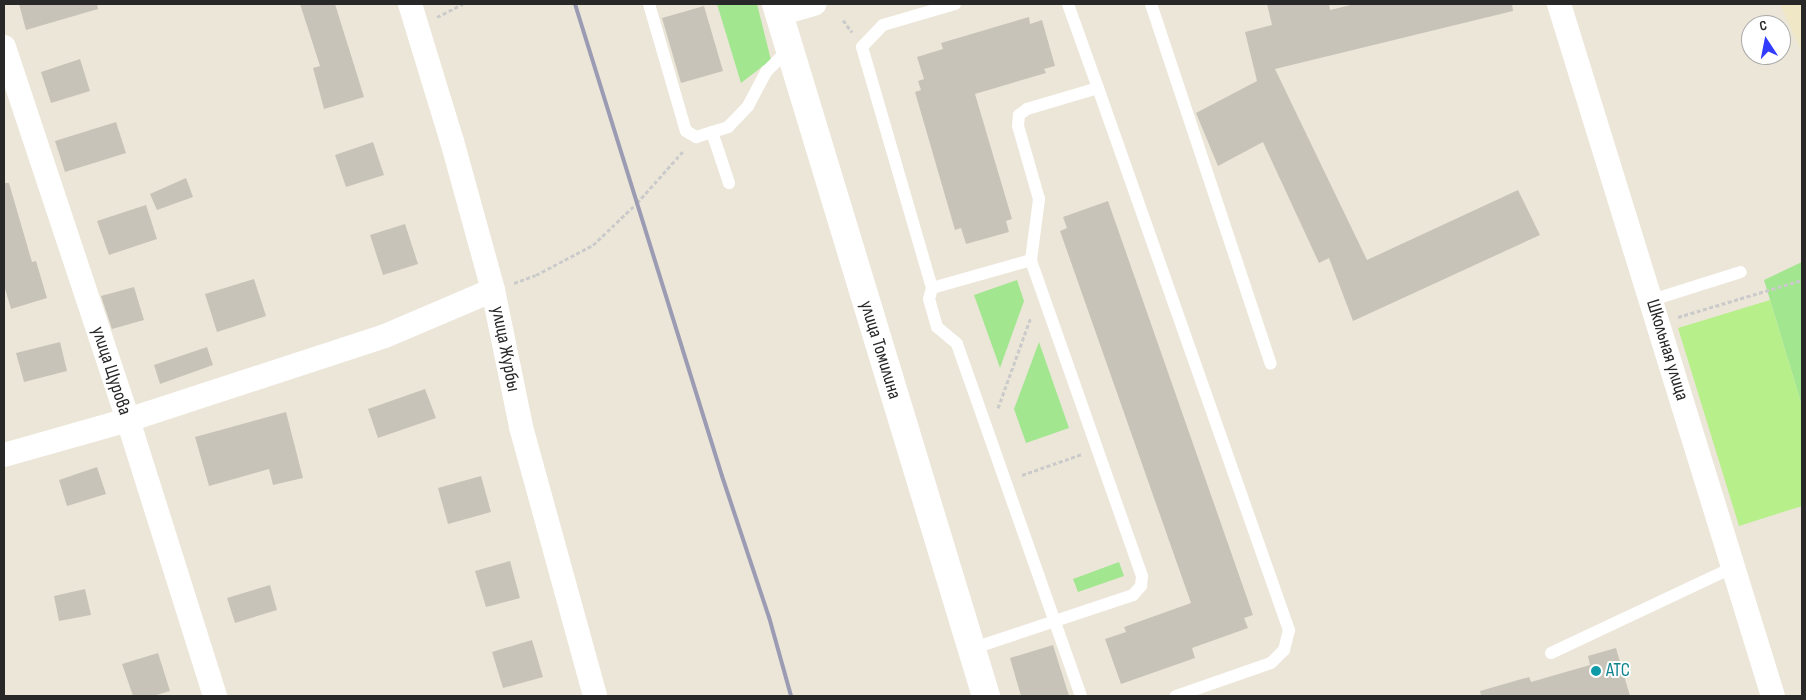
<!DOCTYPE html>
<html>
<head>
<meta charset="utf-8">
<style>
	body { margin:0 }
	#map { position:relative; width:1806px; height:700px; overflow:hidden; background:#ece6d8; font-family:"Sofia Sans Condensed",sans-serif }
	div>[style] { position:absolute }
	.education>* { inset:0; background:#efe7c6 }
	.green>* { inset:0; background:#a2e690 }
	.pitch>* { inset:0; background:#b7ef8b }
	.building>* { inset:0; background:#c7c3b8 }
	.path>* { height:3px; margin-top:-1.5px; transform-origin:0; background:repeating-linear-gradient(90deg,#cbcbcb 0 4px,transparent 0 6.5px) }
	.lane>* { height:12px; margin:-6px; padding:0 6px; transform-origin:6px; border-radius:6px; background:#fff }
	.street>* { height:24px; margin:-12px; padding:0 12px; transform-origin:12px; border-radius:12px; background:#fff }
	.secondary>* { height:28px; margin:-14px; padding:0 14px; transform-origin:14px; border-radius:14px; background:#fff }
	.rail>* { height:4px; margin:-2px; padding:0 2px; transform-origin:2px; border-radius:2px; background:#9b9bb4 }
	.dots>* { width:14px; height:14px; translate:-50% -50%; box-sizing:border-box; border:2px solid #fff; border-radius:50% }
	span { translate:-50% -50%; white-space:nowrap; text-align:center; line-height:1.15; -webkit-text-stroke:4px #fff; paint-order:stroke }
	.street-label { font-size:19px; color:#282828 }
	.culture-label { font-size:19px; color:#0d838f }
	.left { translate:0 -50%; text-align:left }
	.frame { position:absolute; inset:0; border:5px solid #282828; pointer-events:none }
	.north { position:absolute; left:1741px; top:15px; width:50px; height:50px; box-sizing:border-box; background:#fff; border:1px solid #a9a9a9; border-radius:50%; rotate:349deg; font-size:14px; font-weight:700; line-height:20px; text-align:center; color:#282828 }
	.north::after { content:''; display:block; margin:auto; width:18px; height:22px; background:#323cff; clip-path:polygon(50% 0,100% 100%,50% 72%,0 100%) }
</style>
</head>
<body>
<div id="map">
	<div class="education">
		<div style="clip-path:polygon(1780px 4px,1802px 4px,1802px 53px)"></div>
	</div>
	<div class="green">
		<div style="clip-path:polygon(717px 4px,757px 4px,771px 60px,741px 83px)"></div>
		<div style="clip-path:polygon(1802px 262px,1802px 406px,1764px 280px)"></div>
		<div style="clip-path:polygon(1017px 280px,1024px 301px,1000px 368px,974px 295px)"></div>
		<div style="clip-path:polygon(1039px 342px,1069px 428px,1026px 443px,1014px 409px)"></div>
		<div style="clip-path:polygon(1119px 562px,1124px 576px,1078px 592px,1073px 579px)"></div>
	</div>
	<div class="pitch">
		<div style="clip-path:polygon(1770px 300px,1802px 406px,1802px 506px,1739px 526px,1678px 328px)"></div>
	</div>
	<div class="building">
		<div style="clip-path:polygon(19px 4px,97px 4px,98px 9px,26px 30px)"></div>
		<div style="clip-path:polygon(300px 4px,335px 4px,364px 97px,324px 109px,313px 68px,320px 66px)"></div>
		<div style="clip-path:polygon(1267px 4px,1329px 4px,1330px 10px,1355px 4px,1512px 4px,1513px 11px,1275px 69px,1367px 260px,1518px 190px,1540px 235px,1353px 321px,1329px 258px,1319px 263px,1263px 142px,1218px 166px,1196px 113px,1257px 81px,1245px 32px,1272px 25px)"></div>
		<div style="clip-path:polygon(704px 6px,723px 71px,681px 83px,662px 18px)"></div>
		<div style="clip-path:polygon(1029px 17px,1030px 24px,1042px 20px,1055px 66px,1044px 69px,1046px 73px,975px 94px,1012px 219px,1006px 221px,1009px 232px,966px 244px,961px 228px,955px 230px,915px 92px,921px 90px,918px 81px,924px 79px,917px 57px,943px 49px,941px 43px)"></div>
		<div style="clip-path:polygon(80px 59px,90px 91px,51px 103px,41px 72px)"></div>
		<div style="clip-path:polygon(116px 122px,126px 153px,65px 172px,55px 141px)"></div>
		<div style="clip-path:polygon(373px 142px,384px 175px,346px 187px,335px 155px)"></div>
		<div style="clip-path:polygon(186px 178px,193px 197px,157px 210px,150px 194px)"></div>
		<div style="clip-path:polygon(4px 183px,9px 183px,32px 262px,36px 261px,47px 298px,11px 309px,4px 285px)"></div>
		<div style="clip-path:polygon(1108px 201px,1253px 615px,1244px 618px,1248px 628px,1192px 648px,1195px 658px,1121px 684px,1105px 639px,1126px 632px,1124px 627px,1191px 603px,1060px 231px,1067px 228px,1063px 217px)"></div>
		<div style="clip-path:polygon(146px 205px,157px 239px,109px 255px,97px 221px)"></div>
		<div style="clip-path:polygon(405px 224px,418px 264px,383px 275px,370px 235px)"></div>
		<div style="clip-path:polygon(254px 279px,266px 316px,217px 332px,205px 294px)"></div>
		<div style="clip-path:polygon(134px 287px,144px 320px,112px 329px,101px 296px)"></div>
		<div style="clip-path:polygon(60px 342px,67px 371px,24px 382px,16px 353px)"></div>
		<div style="clip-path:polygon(207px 347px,213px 365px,160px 384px,154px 365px)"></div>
		<div style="clip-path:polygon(425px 389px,436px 418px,378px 438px,368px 409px)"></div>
		<div style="clip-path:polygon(286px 412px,303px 478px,273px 485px,269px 469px,209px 486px,195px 437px)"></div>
		<div style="clip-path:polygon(97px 467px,106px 494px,67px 506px,59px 480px)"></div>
		<div style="clip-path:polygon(481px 476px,491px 512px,448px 524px,438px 488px)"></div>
		<div style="clip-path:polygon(510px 561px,520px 598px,486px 607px,475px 571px)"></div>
		<div style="clip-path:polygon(270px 585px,277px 610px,235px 623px,227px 598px)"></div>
		<div style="clip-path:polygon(85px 589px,91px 615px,59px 621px,54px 596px)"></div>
		<div style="clip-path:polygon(532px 640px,543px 677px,503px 688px,492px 652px)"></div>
		<div style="clip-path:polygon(1053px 645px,1069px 696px,1021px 696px,1010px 658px)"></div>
		<div style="clip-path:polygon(1616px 648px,1630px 696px,1481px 696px,1480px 691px,1529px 677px,1531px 682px,1590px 665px,1588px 656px)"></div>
		<div style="clip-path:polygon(158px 653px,170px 691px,153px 696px,133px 696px,122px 664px)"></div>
	</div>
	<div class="path">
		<div style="left:437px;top:17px;width:29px;rotate:-27deg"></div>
		<div style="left:843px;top:20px;width:15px;rotate:53deg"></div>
		<div style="left:514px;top:283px;width:23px;rotate:-20deg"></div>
		<div style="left:536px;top:275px;width:64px;rotate:-27.8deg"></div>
		<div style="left:593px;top:245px;width:61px;rotate:-43.7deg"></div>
		<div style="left:637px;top:203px;width:71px;rotate:-48.4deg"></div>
		<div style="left:1678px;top:317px;width:129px;rotate:-16.6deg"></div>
		<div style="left:998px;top:408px;width:97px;rotate:-70.1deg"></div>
		<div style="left:1022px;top:475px;width:64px;rotate:-19.3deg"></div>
	</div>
	<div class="lane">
		<div style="left:649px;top:4px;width:132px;rotate:73.8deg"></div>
		<div style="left:686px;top:131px;width:12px;rotate:31deg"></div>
		<div style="left:696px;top:137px;width:34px;rotate:-17deg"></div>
		<div style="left:728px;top:127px;width:29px;rotate:-46deg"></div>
		<div style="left:748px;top:106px;width:40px;rotate:-62deg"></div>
		<div style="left:767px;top:71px;width:31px;rotate:-45deg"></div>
		<div style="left:955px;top:4px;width:75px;rotate:163.7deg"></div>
		<div style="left:883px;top:25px;width:30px;rotate:134deg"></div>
		<div style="left:862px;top:47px;width:251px;rotate:73.8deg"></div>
		<div style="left:932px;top:288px;width:11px;rotate:105deg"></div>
		<div style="left:929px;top:299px;width:29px;rotate:74deg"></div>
		<div style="left:937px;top:327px;width:26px;rotate:40deg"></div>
		<div style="left:957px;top:344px;width:373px;rotate:70.6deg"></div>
		<div style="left:1151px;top:4px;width:379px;rotate:71.6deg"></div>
		<div style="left:1098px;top:88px;width:575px;rotate:70.59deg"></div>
		<div style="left:1289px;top:630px;width:21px;rotate:104deg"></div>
		<div style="left:1284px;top:650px;width:18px;rotate:135deg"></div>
		<div style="left:1271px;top:663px;width:101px;rotate:160.8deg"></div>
		<div style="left:712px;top:132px;width:54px;rotate:71.6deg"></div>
		<div style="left:932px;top:288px;width:103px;rotate:-15.8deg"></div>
		<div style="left:1652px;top:300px;width:93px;rotate:-17.5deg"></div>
		<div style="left:971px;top:649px;width:171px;rotate:-18.4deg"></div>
		<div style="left:1133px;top:595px;width:12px;rotate:-48deg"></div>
		<div style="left:1141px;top:586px;width:10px;rotate:-84deg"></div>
		<div style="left:1142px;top:576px;width:335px;rotate:-109.4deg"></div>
		<div style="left:1031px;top:260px;width:62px;rotate:-82.5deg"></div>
		<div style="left:1039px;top:199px;width:76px;rotate:-106deg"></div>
		<div style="left:1018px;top:126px;width:11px;rotate:-85deg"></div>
		<div style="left:1019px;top:115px;width:10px;rotate:-37deg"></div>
		<div style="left:1027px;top:109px;width:74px;rotate:-16.5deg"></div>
		<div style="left:1098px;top:88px;width:89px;rotate:-109.7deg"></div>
		<div style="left:1551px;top:653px;width:200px;rotate:-25.2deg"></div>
	</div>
	<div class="street">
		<div style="left:410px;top:4px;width:143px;rotate:73deg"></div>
		<div style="left:452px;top:141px;width:155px;rotate:74.6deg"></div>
		<div style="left:493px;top:290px;width:140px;rotate:78.4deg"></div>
		<div style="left:521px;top:427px;width:279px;rotate:74.6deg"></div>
		<div style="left:1559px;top:4px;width:724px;rotate:72.82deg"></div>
		<div style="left:779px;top:14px;width:37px;rotate:-16deg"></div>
		<div style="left:4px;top:47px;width:393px;rotate:71.6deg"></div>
		<div style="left:128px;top:420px;width:289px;rotate:72.5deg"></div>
		<div style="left:4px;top:455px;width:129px;rotate:-15.8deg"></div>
		<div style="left:128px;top:420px;width:270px;rotate:-18.1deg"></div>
		<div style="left:385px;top:336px;width:117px;rotate:-23.1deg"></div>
	</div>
	<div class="secondary">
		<div style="left:776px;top:4px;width:723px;rotate:73.12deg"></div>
	</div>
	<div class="rail">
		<div style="left:575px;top:4px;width:494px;rotate:72.7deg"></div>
		<div style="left:722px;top:476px;width:149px;rotate:71.6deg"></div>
		<div style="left:769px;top:617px;width:82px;rotate:74.4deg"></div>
	</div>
	<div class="dots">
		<div style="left:1596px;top:671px;background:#0f9aa8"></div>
	</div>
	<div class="street-label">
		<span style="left:505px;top:349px;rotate:79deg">улица Журбы</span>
		<span style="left:880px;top:350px;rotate:73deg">улица Томилина</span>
		<span style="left:1667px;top:350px;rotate:73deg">Школьная улица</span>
		<span style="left:111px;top:371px;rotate:72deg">улица Щурова</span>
	</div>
	<div class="culture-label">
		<span class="left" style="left:1606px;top:671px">АТС</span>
	</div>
	<div class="frame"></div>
	<div class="north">С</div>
</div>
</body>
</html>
